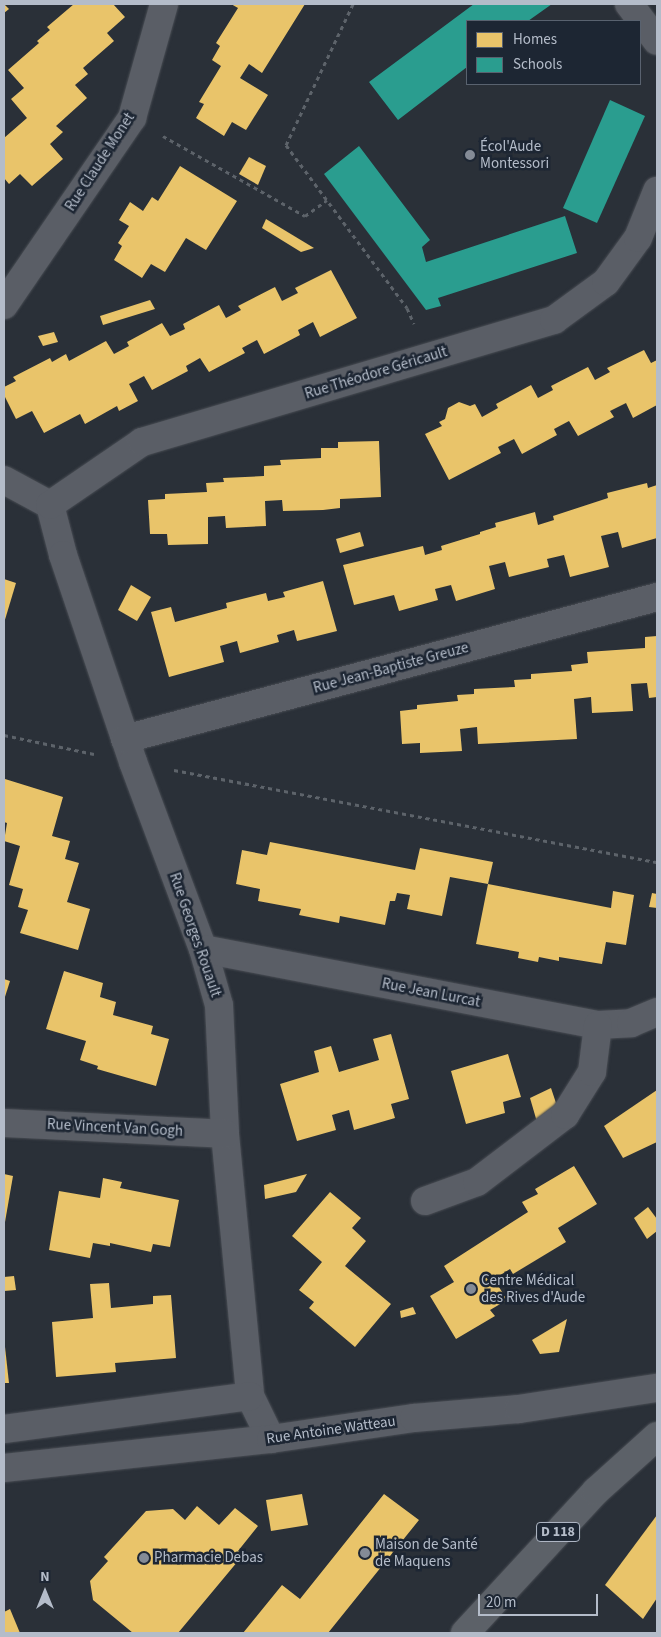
<!DOCTYPE html>
<html>
<head>
<meta charset="utf-8">
<style>
	body { margin:0 }
	#map { position:relative; width:661px; height:1637px; overflow:hidden; background:#2a3038; font-family:"Source Sans 3",sans-serif }
	div>[style] { position:absolute }
	.homes>* { inset:0; background:#e9c46a }
	.schools>* { inset:0; background:#2a9d8f }
	.path>* { height:3px; margin-top:-1.5px; transform-origin:0; background:repeating-linear-gradient(90deg,#5d636a 0 4px,transparent 0 8px) }
	.roads { filter:drop-shadow(0 0 1px #484c53) drop-shadow(0 0 1px #484c53) }
	.minor>* { height:28px; margin:-14px; padding:0 14px; transform-origin:14px; border-radius:14px; background:#5a5e66 }
	.primary>* { height:28px; margin:-14px; padding:0 14px; transform-origin:14px; border-radius:14px; background:#5c6168 }
	.dots>* { width:14px; height:14px; translate:-50% -50%; box-sizing:border-box; border:2px solid #1d2633; border-radius:50% }
	span { translate:-50% -50%; white-space:nowrap; text-align:center; line-height:1.15; -webkit-text-stroke:5px #1d2633; paint-order:stroke }
	.shield-label span { padding:1px 4px; background:#1d2633; border:1px solid; border-radius:4px; -webkit-text-stroke-width:0 }
	.shield-label { font-size:14px; color:#b4bcc9; font-weight:700 }
	.poi-label { font-size:15px; color:#b4bcc9 }
	.left { translate:0 -50%; text-align:left }
	.street-label { font-size:15px; color:#b4bcc9 }
	.frame { position:absolute; inset:0; border:5px solid #b4bcc9; pointer-events:none }
	.legend { position:absolute; left:466px; top:20px; width:175px; height:65px; box-sizing:border-box; background:#1d2633; border:1px solid #59626f; margin:0; padding:6px 9px; list-style:none; font-size:15px; color:#b4bcc9 }
	.legend li { display:flex; align-items:center; gap:10px; height:25px }
	.legend b { width:25px; border:1px solid #59626f }
	.north { position:absolute; left:20px; top:1567px; width:50px; height:50px; -webkit-text-stroke:4px #1d2633; paint-order:stroke; rotate:0deg; font-size:14px; font-weight:700; line-height:20px; text-align:center; color:#b4bcc9 }
	.north::after { content:''; display:block; margin:auto; width:18px; height:22px; background:#b4bcc9; clip-path:polygon(50% 0,100% 100%,50% 72%,0 100%) }
	.scale { position:absolute; left:478px; top:1594px; width:120px; height:22px; box-sizing:border-box; border:2px solid #b4bcc9; border-top:0; padding-left:6px; font-size:15px; line-height:18px; white-space:nowrap; color:#b4bcc9; -webkit-text-stroke:4px #1d2633; paint-order:stroke }
</style>
</head>
<body>
<div id="map">
	<div class="homes">
		<div style="clip-path:polygon(4px 4px,9px 9px,4px 13px)"></div>
		<div style="clip-path:polygon(74px 4px,113px 4px,125px 17px,107px 33px,114px 41px,83px 68px,88px 74px,75px 85px,87px 98px,56px 126px,63px 132px,50px 144px,63px 159px,32px 186px,20px 174px,9px 184px,4px 178px,4px 138px,27px 118px,11px 99px,24px 88px,8px 70px,39px 43px,37px 41px,50px 30px,47px 27px)"></div>
		<div style="clip-path:polygon(231px 4px,305px 4px,262px 73px,249px 64px,240px 78px,268px 95px,246px 130px,232px 122px,224px 136px,196px 118px,204px 104px,199px 102px,221px 66px,212px 60px,220px 46px,216px 43px,238px 8px)"></div>
		<div style="clip-path:polygon(249px 157px,266px 166px,258px 185px,239px 174px)"></div>
		<div style="clip-path:polygon(180px 166px,237px 201px,206px 250px,186px 238px,165px 272px,151px 264px,142px 278px,114px 260px,122px 246px,118px 243px,129px 226px,119px 220px,130px 202px,143px 211px,152px 197px,158px 201px)"></div>
		<div style="clip-path:polygon(266px 219px,314px 248px,301px 252px,262px 228px)"></div>
		<div style="clip-path:polygon(331px 270px,357px 318px,320px 337px,313px 322px,298px 330px,300px 335px,264px 354px,257px 340px,242px 348px,245px 353px,209px 372px,200px 358px,186px 366px,188px 371px,152px 390px,144px 376px,129px 384px,138px 401px,119px 411px,117px 406px,85px 424px,80px 414px,44px 433px,32px 411px,16px 419px,4px 395px,4px 387px,16px 381px,13px 377px,50px 358px,52px 362px,66px 354px,69px 361px,106px 341px,114px 354px,129px 346px,127px 342px,162px 323px,170px 336px,185px 329px,183px 324px,219px 305px,226px 318px,241px 310px,238px 306px,275px 287px,282px 301px,298px 293px,295px 288px)"></div>
		<div style="clip-path:polygon(150px 300px,155px 309px,103px 325px,100px 316px)"></div>
		<div style="clip-path:polygon(54px 332px,58px 342px,43px 346px,38px 336px)"></div>
		<div style="clip-path:polygon(644px 350px,651px 363px,657px 360px,657px 405px,633px 418px,626px 403px,610px 411px,614px 417px,578px 436px,569px 421px,554px 429px,557px 435px,522px 454px,514px 439px,498px 447px,501px 453px,449px 480px,425px 434px,442px 426px,439px 422px,445px 419px,448px 408px,459px 402px,470px 406px,475px 404px,482px 417px,498px 408px,496px 404px,531px 385px,538px 398px,553px 390px,551px 386px,588px 367px,595px 380px,610px 372px,607px 368px)"></div>
		<div style="clip-path:polygon(379px 441px,381px 497px,340px 499px,340px 508px,323px 510px,283px 511px,282px 500px,265px 501px,266px 526px,226px 528px,225px 516px,208px 517px,208px 544px,168px 545px,167px 534px,150px 534px,148px 500px,165px 499px,165px 494px,207px 492px,206px 483px,224px 482px,223px 478px,264px 476px,264px 466px,281px 465px,280px 460px,321px 458px,321px 448px,338px 448px,338px 442px)"></div>
		<div style="clip-path:polygon(647px 483px,648px 488px,657px 485px,657px 538px,622px 548px,618px 532px,601px 536px,609px 567px,570px 577px,564px 555px,547px 559px,549px 567px,509px 577px,505px 562px,489px 566px,495px 589px,456px 601px,451px 585px,435px 589px,438px 600px,399px 611px,394px 595px,354px 605px,343px 565px,423px 546px,425px 555px,442px 550px,441px 546px,480px 534px,480px 532px,496px 527px,495px 523px,535px 512px,538px 525px,554px 520px,553px 516px,608px 498px,607px 493px)"></div>
		<div style="clip-path:polygon(360px 532px,364px 546px,340px 553px,336px 539px)"></div>
		<div style="clip-path:polygon(4px 579px,16px 583px,4px 623px)"></div>
		<div style="clip-path:polygon(323px 581px,337px 631px,297px 641px,294px 630px,277px 635px,279px 642px,240px 653px,237px 641px,220px 646px,224px 662px,169px 677px,151px 612px,171px 607px,175px 622px,227px 608px,226px 603px,266px 593px,268px 601px,285px 597px,283px 592px)"></div>
		<div style="clip-path:polygon(131px 585px,151px 597px,137px 621px,118px 610px)"></div>
		<div style="clip-path:polygon(657px 636px,657px 697px,649px 698px,647px 683px,631px 684px,633px 711px,592px 713px,591px 697px,574px 699px,577px 739px,478px 744px,477px 727px,460px 729px,462px 751px,420px 753px,420px 743px,402px 744px,400px 711px,417px 709px,417px 705px,458px 701px,457px 695px,474px 694px,474px 689px,515px 687px,514px 680px,531px 679px,531px 674px,572px 671px,571px 665px,588px 663px,587px 652px,645px 648px,645px 637px)"></div>
		<div style="clip-path:polygon(5px 779px,63px 797px,52px 836px,70px 841px,65px 859px,79px 863px,67px 902px,90px 909px,78px 950px,20px 933px,28px 910px,18px 907px,23px 889px,9px 885px,20px 846px,4px 841px,7px 823px,4px 822px)"></div>
		<div style="clip-path:polygon(270px 842px,415px 870px,420px 848px,493px 862px,488px 884px,450px 877px,442px 916px,407px 909px,410px 895px,397px 893px,395px 901px,390px 901px,385px 925px,340px 916px,339px 923px,299px 915px,301px 909px,258px 901px,260px 889px,236px 884px,242px 850px,267px 855px)"></div>
		<div style="clip-path:polygon(488px 884px,611px 908px,613px 891px,634px 895px,626px 945px,606px 942px,602px 964px,559px 957px,559px 961px,539px 957px,538px 962px,518px 958px,519px 952px,476px 944px)"></div>
		<div style="clip-path:polygon(652px 893px,657px 894px,657px 908px,649px 907px)"></div>
		<div style="clip-path:polygon(64px 971px,103px 983px,100px 997px,116px 1002px,113px 1015px,153px 1026px,151px 1034px,169px 1039px,156px 1086px,97px 1069px,98px 1066px,80px 1060px,86px 1041px,46px 1029px)"></div>
		<div style="clip-path:polygon(4px 979px,10px 981px,4px 1000px)"></div>
		<div style="clip-path:polygon(391px 1034px,409px 1099px,391px 1104px,395px 1118px,354px 1130px,349px 1110px,332px 1115px,336px 1130px,297px 1141px,280px 1084px,319px 1072px,314px 1051px,331px 1046px,339px 1072px,379px 1060px,373px 1039px)"></div>
		<div style="clip-path:polygon(508px 1054px,521px 1097px,503px 1102px,505px 1113px,466px 1124px,451px 1071px)"></div>
		<div style="clip-path:polygon(551px 1088px,557px 1106px,537px 1122px,530px 1098px)"></div>
		<div style="clip-path:polygon(657px 1090px,657px 1142px,623px 1158px,604px 1126px)"></div>
		<div style="clip-path:polygon(574px 1166px,597px 1204px,558px 1228px,566px 1242px,513px 1274px,510px 1269px,494px 1279px,507px 1300px,490px 1310px,495px 1316px,456px 1339px,430px 1296px,454px 1282px,444px 1266px,528px 1212px,522px 1202px,538px 1194px,535px 1189px)"></div>
		<div style="clip-path:polygon(4px 1174px,13px 1176px,5px 1222px,4px 1222px)"></div>
		<div style="clip-path:polygon(307px 1174px,296px 1192px,265px 1199px,264px 1185px)"></div>
		<div style="clip-path:polygon(103px 1178px,122px 1182px,120px 1188px,179px 1200px,170px 1247px,153px 1244px,151px 1252px,110px 1243px,110px 1246px,93px 1243px,90px 1258px,49px 1250px,59px 1191px,100px 1198px)"></div>
		<div style="clip-path:polygon(330px 1192px,361px 1218px,352px 1228px,366px 1241px,345px 1266px,391px 1304px,355px 1347px,309px 1308px,314px 1302px,299px 1290px,322px 1262px,292px 1236px)"></div>
		<div style="clip-path:polygon(648px 1207px,657px 1219px,657px 1231px,647px 1239px,634px 1218px)"></div>
		<div style="clip-path:polygon(14px 1276px,16px 1290px,4px 1291px,4px 1277px)"></div>
		<div style="clip-path:polygon(109px 1283px,111px 1308px,153px 1304px,153px 1296px,171px 1295px,176px 1358px,115px 1363px,116px 1372px,56px 1377px,52px 1322px,93px 1318px,90px 1284px)"></div>
		<div style="clip-path:polygon(413px 1307px,416px 1314px,401px 1318px,400px 1311px)"></div>
		<div style="clip-path:polygon(567px 1319px,559px 1352px,540px 1354px,532px 1340px)"></div>
		<div style="clip-path:polygon(4px 1338px,9px 1383px,4px 1383px)"></div>
		<div style="clip-path:polygon(302px 1494px,308px 1525px,271px 1531px,266px 1500px)"></div>
		<div style="clip-path:polygon(384px 1494px,419px 1520px,328px 1633px,243px 1633px,282px 1585px,300px 1599px)"></div>
		<div style="clip-path:polygon(197px 1506px,219px 1525px,235px 1508px,258px 1526px,238px 1551px,243px 1555px,178px 1633px,133px 1633px,93px 1600px,90px 1581px,108px 1561px,104px 1557px,146px 1511px,173px 1509px,185px 1520px)"></div>
		<div style="clip-path:polygon(657px 1515px,657px 1598px,643px 1619px,605px 1585px)"></div>
		<div style="clip-path:polygon(10px 1609px,20px 1633px,4px 1633px,4px 1612px)"></div>
	</div>
	<div class="schools">
		<div style="clip-path:polygon(474px 4px,552px 4px,528px 21px,467px 21px,467px 67px,398px 120px,369px 82px)"></div>
		<div style="clip-path:polygon(610px 100px,645px 116px,597px 223px,563px 208px)"></div>
		<div style="clip-path:polygon(359px 146px,430px 240px,422px 247px,426px 262px,565px 216px,577px 253px,438px 298px,441px 306px,426px 310px,324px 174px)"></div>
	</div>
	<div class="path">
		<div style="left:353px;top:4px;width:156px;rotate:115.4deg"></div>
		<div style="left:286px;top:145px;width:203px;rotate:53.4deg"></div>
		<div style="left:407px;top:308px;width:17px;rotate:66deg"></div>
		<div style="left:163px;top:136px;width:163px;rotate:29.4deg"></div>
		<div style="left:305px;top:216px;width:27px;rotate:-36deg"></div>
		<div style="left:4px;top:735px;width:92px;rotate:11.9deg"></div>
		<div style="left:174px;top:770px;width:492px;rotate:10.8deg"></div>
	</div>
	<div class="roads">
		<div class="minor">
			<div style="left:629px;top:4px;width:46px;rotate:52.9deg"></div>
			<div style="left:4px;top:305px;width:227px;rotate:-55.6deg"></div>
			<div style="left:132px;top:118px;width:118px;rotate:-74.3deg"></div>
			<div style="left:4px;top:480px;width:52px;rotate:28.5deg"></div>
			<div style="left:50px;top:505px;width:52px;rotate:75.4deg"></div>
			<div style="left:63px;top:555px;width:219px;rotate:71.3deg"></div>
			<div style="left:133px;top:762px;width:200px;rotate:69.5deg"></div>
			<div style="left:203px;top:949px;width:58px;rotate:74.1deg"></div>
			<div style="left:219px;top:1005px;width:129px;rotate:87.3deg"></div>
			<div style="left:225px;top:1134px;width:263px;rotate:84.5deg"></div>
			<div style="left:250px;top:1396px;width:48px;rotate:64deg"></div>
			<div style="left:50px;top:505px;width:112px;rotate:-34.4deg"></div>
			<div style="left:142px;top:442px;width:430px;rotate:-16.5deg"></div>
			<div style="left:554px;top:320px;width:64px;rotate:-36.2deg"></div>
			<div style="left:606px;top:282px;width:54px;rotate:-54deg"></div>
			<div style="left:638px;top:238px;width:51px;rotate:-68deg"></div>
			<div style="left:125px;top:739px;width:551px;rotate:-14.94deg"></div>
			<div style="left:203px;top:949px;width:402px;rotate:10.9deg"></div>
			<div style="left:598px;top:1025px;width:33px;rotate:-3deg"></div>
			<div style="left:631px;top:1023px;width:28px;rotate:-23deg"></div>
			<div style="left:4px;top:1123px;width:221px;rotate:2.8deg"></div>
			<div style="left:425px;top:1201px;width:55px;rotate:-20.1deg"></div>
			<div style="left:477px;top:1182px;width:111px;rotate:-37.3deg"></div>
			<div style="left:565px;top:1115px;width:51px;rotate:-57.9deg"></div>
			<div style="left:592px;top:1072px;width:47px;rotate:-82.7deg"></div>
			<div style="left:4px;top:1429px;width:248px;rotate:-7.6deg"></div>
			<div style="left:4px;top:1468px;width:269px;rotate:-6.2deg"></div>
			<div style="left:271px;top:1439px;width:145px;rotate:-8.4deg"></div>
			<div style="left:414px;top:1418px;width:105px;rotate:-4.9deg"></div>
			<div style="left:519px;top:1409px;width:140px;rotate:-8.7deg"></div>
		</div>
		<div class="primary">
			<div style="left:465px;top:1633px;width:193px;rotate:-47.3deg"></div>
			<div style="left:596px;top:1491px;width:82px;rotate:-42deg"></div>
		</div>
	</div>
	<div class="dots">
		<div style="left:470px;top:155px;background:#848b96"></div>
		<div style="left:471px;top:1289px;background:#848b96"></div>
		<div style="left:365px;top:1553px;background:#848b96"></div>
		<div style="left:144px;top:1558px;background:#848b96"></div>
	</div>
	<div class="shield-label">
		<span style="left:558px;top:1532px">D 118</span>
	</div>
	<div class="poi-label">
		<span class="left" style="left:480px;top:155px">Écol'Aude<br>Montessori</span>
		<span class="left" style="left:481px;top:1289px">Centre Médical<br>des Rives d'Aude</span>
		<span class="left" style="left:375px;top:1553px">Maison de Santé<br>de Maquens</span>
		<span class="left" style="left:154px;top:1558px">Pharmacie Debas</span>
	</div>
	<div class="street-label">
		<span style="left:100px;top:162px;rotate:-57deg">Rue Claude Monet</span>
		<span style="left:376px;top:373px;rotate:-17deg">Rue Théodore Géricault</span>
		<span style="left:391px;top:668px;rotate:-15deg">Rue Jean-Baptiste Greuze</span>
		<span style="left:195px;top:935px;rotate:71deg">Rue Georges Rouault</span>
		<span style="left:431px;top:993px;rotate:11deg">Rue Jean Lurcat</span>
		<span style="left:115px;top:1128px;rotate:3deg">Rue Vincent Van Gogh</span>
		<span style="left:331px;top:1430px;rotate:-8deg">Rue Antoine Watteau</span>
	</div>
	<div class="frame"></div>
	<ul class="legend">
	<li><b style="height:14px;background:#e9c46a"></b>Homes</li>
	<li><b style="height:14px;background:#2a9d8f"></b>Schools</li>
	</ul>
	<div class="north">N</div>
	<div class="scale">20 m</div>
</div>
</body>
</html>
